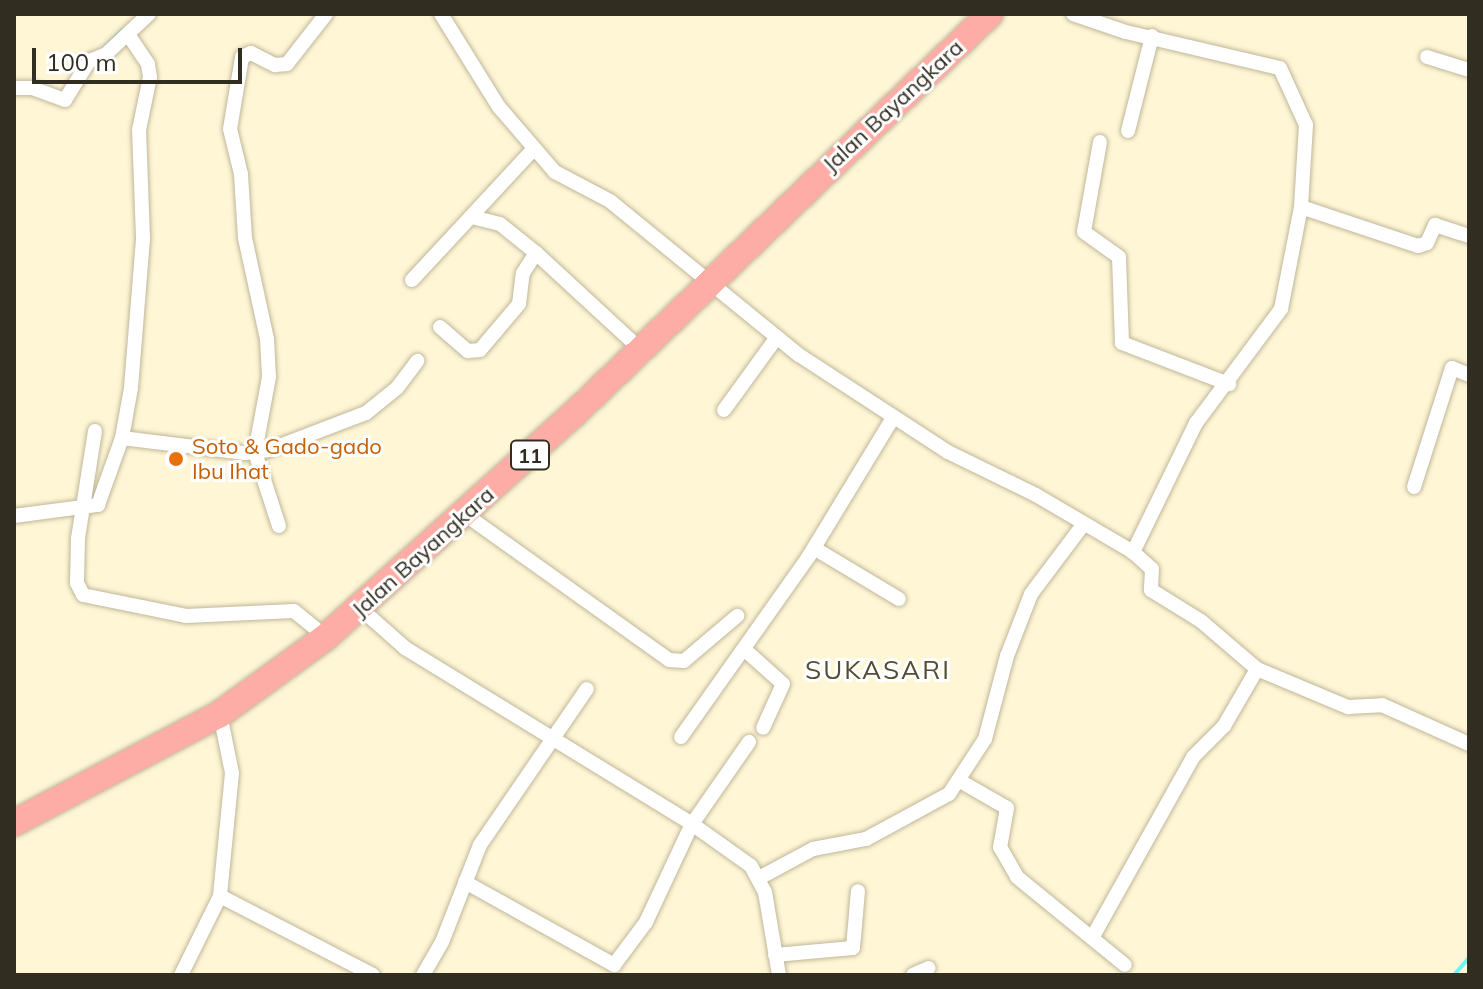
<!DOCTYPE html>
<html>
<head>
<meta charset="utf-8">
<style>
	body { margin:0 }
	#map { position:relative; width:1483px; height:989px; overflow:hidden; background:#fff6d6; font-family:Mulish,sans-serif }
	div>[style] { position:absolute }
	.stream>* { height:4px; margin:-2px; padding:0 2px; transform-origin:2px; border-radius:2px; background:#6ef3f7 }
	.roads { filter:drop-shadow(0 0 2px #bfb799) drop-shadow(0 0 2px #bfb799) }
	.street>* { height:14px; margin:-7px; padding:0 7px; transform-origin:7px; border-radius:7px; background:#fff }
	.highway>* { height:26px; margin:-13px; padding:0 13px; transform-origin:13px; border-radius:13px; background:#feada6 }
	.dots>* { width:22px; height:22px; translate:-50% -50%; box-sizing:border-box; border:4px solid #fff; border-radius:50% }
	span { translate:-50% -50%; white-space:nowrap; text-align:center; line-height:1.15; -webkit-text-stroke:6px #fff; paint-order:stroke }
	.shield-label span { padding:2px 6px; background:#fff; border:2px solid; border-radius:6px; -webkit-text-stroke-width:0 }
	.shield-label { font-size:20px; color:#312d21; font-weight:700 }
	.street-label { font-size:22px; color:#312d21 }
	.food-label { font-size:22px; color:#c56008 }
	.left { translate:0 -50%; text-align:left }
	.quarter-label { font-size:26px; color:#544d32; letter-spacing:2px }
	.frame { position:absolute; inset:0; border:16px solid #312d21; pointer-events:none }
	.scale { position:absolute; left:32px; top:48px; width:210px; height:36px; box-sizing:border-box; border:4px solid #312d21; border-top:0; padding-left:10px; font-size:24px; line-height:28px; white-space:nowrap; color:#312d21; -webkit-text-stroke:6px #fff; paint-order:stroke }
</style>
</head>
<body>
<div id="map">
	<div class="stream">
		<div style="left:103px;top:49px;width:28px;rotate:-44deg"></div>
		<div style="left:1454px;top:975px;width:23px;rotate:-49deg"></div>
	</div>
	<div class="roads">
		<div class="street">
			<div style="left:441px;top:14px;width:110px;rotate:58.1deg"></div>
			<div style="left:499px;top:107px;width:86px;rotate:49.3deg"></div>
			<div style="left:555px;top:172px;width:62px;rotate:27.8deg"></div>
			<div style="left:610px;top:201px;width:244px;rotate:39.2deg"></div>
			<div style="left:799px;top:355px;width:178px;rotate:33.1deg"></div>
			<div style="left:948px;top:452px;width:98px;rotate:26deg"></div>
			<div style="left:1036px;top:495px;width:113px;rotate:30.4deg"></div>
			<div style="left:1133px;top:552px;width:25px;rotate:42deg"></div>
			<div style="left:1152px;top:569px;width:21px;rotate:93deg"></div>
			<div style="left:1151px;top:590px;width:59px;rotate:31.8deg"></div>
			<div style="left:1201px;top:621px;width:74px;rotate:40.6deg"></div>
			<div style="left:1257px;top:669px;width:99px;rotate:22.7deg"></div>
			<div style="left:1348px;top:707px;width:34px;rotate:-3deg"></div>
			<div style="left:1382px;top:705px;width:95px;rotate:24.1deg"></div>
			<div style="left:1073px;top:14px;width:56px;rotate:18.8deg"></div>
			<div style="left:1126px;top:32px;width:158px;rotate:13.2deg"></div>
			<div style="left:1280px;top:68px;width:63px;rotate:65.5deg"></div>
			<div style="left:1306px;top:125px;width:82px;rotate:93.5deg"></div>
			<div style="left:1301px;top:207px;width:104px;rotate:101.1deg"></div>
			<div style="left:1281px;top:309px;width:142px;rotate:126.7deg"></div>
			<div style="left:1196px;top:423px;width:144px;rotate:116deg"></div>
			<div style="left:1427px;top:57px;width:44px;rotate:17.2deg"></div>
			<div style="left:14px;top:88px;width:18px"></div>
			<div style="left:32px;top:88px;width:35px;rotate:20deg"></div>
			<div style="left:65px;top:100px;width:46px;rotate:-58.4deg"></div>
			<div style="left:89px;top:61px;width:17px;rotate:-21deg"></div>
			<div style="left:105px;top:55px;width:60px;rotate:-43deg"></div>
			<div style="left:1128px;top:131px;width:98px;rotate:-75.8deg"></div>
			<div style="left:1100px;top:142px;width:91px;rotate:100.1deg"></div>
			<div style="left:1084px;top:232px;width:43px;rotate:35.5deg"></div>
			<div style="left:1119px;top:257px;width:86px;rotate:88deg"></div>
			<div style="left:1122px;top:343px;width:115px;rotate:21deg"></div>
			<div style="left:1301px;top:207px;width:123px;rotate:18.4deg"></div>
			<div style="left:1418px;top:246px;width:9px;rotate:-18deg"></div>
			<div style="left:1427px;top:243px;width:20px;rotate:-66deg"></div>
			<div style="left:1435px;top:225px;width:36px;rotate:18deg"></div>
			<div style="left:536px;top:253px;width:143px;rotate:42.7deg"></div>
			<div style="left:412px;top:280px;width:178px;rotate:-47.1deg"></div>
			<div style="left:440px;top:327px;width:37px;rotate:41deg"></div>
			<div style="left:468px;top:351px;width:12px;rotate:-5deg"></div>
			<div style="left:480px;top:350px;width:60px;rotate:-49.7deg"></div>
			<div style="left:519px;top:304px;width:31px;rotate:-83deg"></div>
			<div style="left:523px;top:273px;width:24px;rotate:-57deg"></div>
			<div style="left:536px;top:253px;width:46px;rotate:-141.1deg"></div>
			<div style="left:500px;top:224px;width:30px;rotate:-166deg"></div>
			<div style="left:724px;top:410px;width:90px;rotate:-54deg"></div>
			<div style="left:95px;top:431px;width:108px;rotate:99deg"></div>
			<div style="left:78px;top:538px;width:45px;rotate:91.3deg"></div>
			<div style="left:77px;top:583px;width:13px;rotate:63deg"></div>
			<div style="left:83px;top:595px;width:105px;rotate:11.5deg"></div>
			<div style="left:186px;top:616px;width:108px;rotate:-2.7deg"></div>
			<div style="left:294px;top:611px;width:41px;rotate:39.1deg"></div>
			<div style="left:122px;top:438px;width:124px;rotate:7deg"></div>
			<div style="left:245px;top:453px;width:24px;rotate:-7deg"></div>
			<div style="left:269px;top:450px;width:104px;rotate:-20.9deg"></div>
			<div style="left:366px;top:413px;width:40px;rotate:-39deg"></div>
			<div style="left:397px;top:388px;width:34px;rotate:-53deg"></div>
			<div style="left:1414px;top:487px;width:125px;rotate:-72.3deg"></div>
			<div style="left:1452px;top:368px;width:18px;rotate:22deg"></div>
			<div style="left:466px;top:515px;width:249px;rotate:35.5deg"></div>
			<div style="left:669px;top:660px;width:15px;rotate:4deg"></div>
			<div style="left:684px;top:661px;width:70px;rotate:-40.3deg"></div>
			<div style="left:14px;top:516px;width:85px;rotate:-7.5deg"></div>
			<div style="left:98px;top:505px;width:71px;rotate:-70.3deg"></div>
			<div style="left:122px;top:438px;width:51px;rotate:-79.8deg"></div>
			<div style="left:131px;top:388px;width:150px;rotate:-85.4deg"></div>
			<div style="left:143px;top:238px;width:108px;rotate:-92.1deg"></div>
			<div style="left:139px;top:130px;width:54px;rotate:-78.3deg"></div>
			<div style="left:150px;top:77px;width:13px;rotate:-99deg"></div>
			<div style="left:148px;top:64px;width:36px;rotate:-124deg"></div>
			<div style="left:279px;top:526px;width:78px;rotate:-108deg"></div>
			<div style="left:255px;top:452px;width:76px;rotate:-79.4deg"></div>
			<div style="left:269px;top:377px;width:38px;rotate:-93deg"></div>
			<div style="left:267px;top:339px;width:103px;rotate:-102.3deg"></div>
			<div style="left:245px;top:238px;width:64px;rotate:-93.6deg"></div>
			<div style="left:241px;top:174px;width:46px;rotate:-103.7deg"></div>
			<div style="left:230px;top:129px;width:73px;rotate:-80.5deg"></div>
			<div style="left:242px;top:57px;width:10px;rotate:-24deg"></div>
			<div style="left:251px;top:53px;width:27px;rotate:27deg"></div>
			<div style="left:275px;top:65px;width:12px;rotate:-5deg"></div>
			<div style="left:287px;top:64px;width:63px;rotate:-52deg"></div>
			<div style="left:814px;top:548px;width:99px;rotate:31deg"></div>
			<div style="left:360px;top:608px;width:60px;rotate:41.6deg"></div>
			<div style="left:405px;top:648px;width:337px;rotate:31.5deg"></div>
			<div style="left:692px;top:824px;width:72px;rotate:35.4deg"></div>
			<div style="left:751px;top:866px;width:30px;rotate:62deg"></div>
			<div style="left:765px;top:892px;width:84px;rotate:80.4deg"></div>
			<div style="left:744px;top:649px;width:52px;rotate:41.9deg"></div>
			<div style="left:783px;top:684px;width:48px;rotate:114.4deg"></div>
			<div style="left:220px;top:714px;width:60px;rotate:78.5deg"></div>
			<div style="left:232px;top:773px;width:124px;rotate:95.6deg"></div>
			<div style="left:220px;top:896px;width:172px;rotate:27.3deg"></div>
			<div style="left:681px;top:737px;width:222px;rotate:-54.7deg"></div>
			<div style="left:809px;top:556px;width:162px;rotate:-58.7deg"></div>
			<div style="left:960px;top:781px;width:54px;rotate:29.9deg"></div>
			<div style="left:1007px;top:808px;width:40px;rotate:100deg"></div>
			<div style="left:1000px;top:847px;width:34px;rotate:60deg"></div>
			<div style="left:1017px;top:877px;width:139px;rotate:39.2deg"></div>
			<div style="left:759px;top:878px;width:61px;rotate:-28.2deg"></div>
			<div style="left:813px;top:849px;width:54px;rotate:-10.7deg"></div>
			<div style="left:866px;top:839px;width:94px;rotate:-28.5deg"></div>
			<div style="left:949px;top:794px;width:66px;rotate:-56.8deg"></div>
			<div style="left:985px;top:739px;width:86px;rotate:-75.2deg"></div>
			<div style="left:1007px;top:656px;width:66px;rotate:-68.8deg"></div>
			<div style="left:1031px;top:594px;width:86px;rotate:-53deg"></div>
			<div style="left:465px;top:882px;width:171px;rotate:29.1deg"></div>
			<div style="left:614px;top:965px;width:54px;rotate:-53.3deg"></div>
			<div style="left:646px;top:922px;width:108px;rotate:-64.9deg"></div>
			<div style="left:692px;top:824px;width:100px;rotate:-55.2deg"></div>
			<div style="left:1092px;top:938px;width:207px;rotate:-60.8deg"></div>
			<div style="left:1193px;top:757px;width:44px;rotate:-45deg"></div>
			<div style="left:1224px;top:726px;width:66px;rotate:-59.9deg"></div>
			<div style="left:775px;top:955px;width:78px;rotate:-5.1deg"></div>
			<div style="left:853px;top:948px;width:57px;rotate:-85deg"></div>
			<div style="left:181px;top:975px;width:88px;rotate:-63.7deg"></div>
			<div style="left:423px;top:975px;width:38px;rotate:-60deg"></div>
			<div style="left:442px;top:942px;width:104px;rotate:-68.6deg"></div>
			<div style="left:480px;top:845px;width:189px;rotate:-55.6deg"></div>
			<div style="left:913px;top:975px;width:17px;rotate:-24deg"></div>
		</div>
		<div class="highway">
			<div style="left:14px;top:823px;width:233px;rotate:-27.9deg"></div>
			<div style="left:220px;top:714px;width:131px;rotate:-36deg"></div>
			<div style="left:326px;top:637px;width:334px;rotate:-42deg"></div>
			<div style="left:574px;top:414px;width:577px;rotate:-43.88deg"></div>
		</div>
	</div>
	<div class="dots">
		<div style="left:176px;top:459px;background:#e8710a"></div>
	</div>
	<div class="shield-label">
		<span style="left:530px;top:455px">11</span>
	</div>
	<div class="street-label">
		<span style="left:893px;top:106px;rotate:-43deg">Jalan Bayangkara</span>
		<span style="left:423px;top:552px;rotate:-42deg">Jalan Bayangkara</span>
	</div>
	<div class="food-label">
		<span class="left" style="left:192px;top:459px">Soto &amp; Gado-gado<br>Ibu Ihat</span>
	</div>
	<div class="quarter-label">
		<span style="left:878px;top:670px">SUKASARI</span>
	</div>
	<div class="frame"></div>
	<div class="scale">100 m</div>
</div>
</body>
</html>
